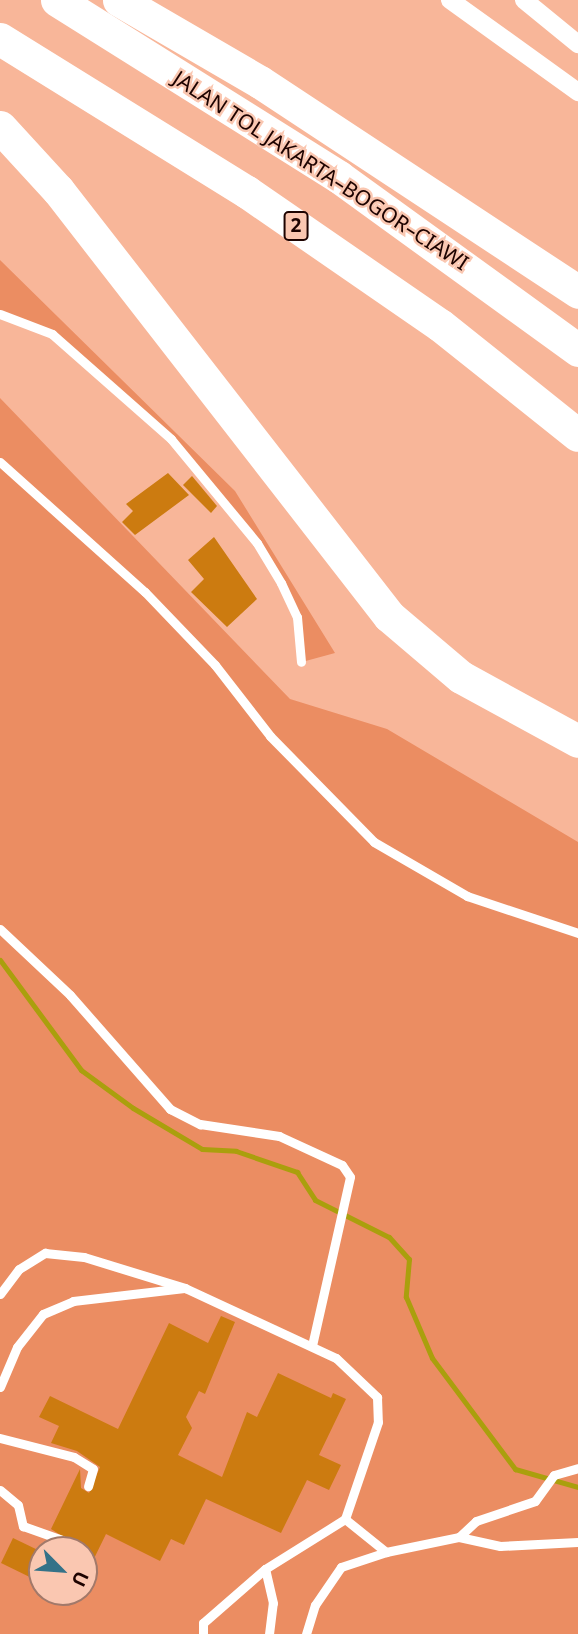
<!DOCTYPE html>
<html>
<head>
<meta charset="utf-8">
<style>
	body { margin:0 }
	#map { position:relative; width:578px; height:1634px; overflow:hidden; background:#f8b699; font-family:"Noto Sans",sans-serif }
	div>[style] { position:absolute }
	.green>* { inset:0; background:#eb8d62 }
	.stream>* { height:5px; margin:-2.5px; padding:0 2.5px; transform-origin:2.5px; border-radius:2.5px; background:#aa9f0d }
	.building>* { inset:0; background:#cc7b10 }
	.service>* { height:9px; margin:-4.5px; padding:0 4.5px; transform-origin:4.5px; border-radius:4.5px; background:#fff }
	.minor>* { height:18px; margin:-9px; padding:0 9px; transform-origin:9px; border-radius:9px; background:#fff }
	.motorway>* { height:33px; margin:-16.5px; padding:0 16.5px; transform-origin:16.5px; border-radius:16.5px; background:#fff }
	span { translate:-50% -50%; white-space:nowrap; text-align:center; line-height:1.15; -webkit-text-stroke:5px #fac7b1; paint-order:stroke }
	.shield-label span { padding:2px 5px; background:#fac7b1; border:2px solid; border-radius:5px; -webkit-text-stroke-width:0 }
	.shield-label { font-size:19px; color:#1d0300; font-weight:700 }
	.street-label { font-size:21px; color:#1d0300 }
	.north { position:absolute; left:28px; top:1536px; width:70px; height:70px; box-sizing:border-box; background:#fac7b1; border:2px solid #a2796a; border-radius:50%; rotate:115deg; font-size:19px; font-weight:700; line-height:28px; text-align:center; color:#1d0300 }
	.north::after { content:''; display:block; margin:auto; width:24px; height:32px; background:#347288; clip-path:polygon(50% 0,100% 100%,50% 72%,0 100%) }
</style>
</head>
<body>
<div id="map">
	<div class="green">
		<div style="clip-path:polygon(0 260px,235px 491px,335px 653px,302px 662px,297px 618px,257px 543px,171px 439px,52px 334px,0 314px)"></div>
		<div style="clip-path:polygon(evenodd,0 398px,290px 699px,387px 729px,578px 842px,578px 1634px,0 1634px,0 398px,42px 1550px,84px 1550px,84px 1592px,42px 1592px,42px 1550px)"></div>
	</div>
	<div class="stream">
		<div style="left:0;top:960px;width:137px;rotate:53.6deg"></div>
		<div style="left:81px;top:1070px;width:64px;rotate:36.2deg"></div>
		<div style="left:133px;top:1108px;width:80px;rotate:30.7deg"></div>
		<div style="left:202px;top:1149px;width:34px;rotate:3deg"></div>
		<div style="left:236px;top:1151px;width:65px;rotate:19deg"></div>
		<div style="left:297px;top:1172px;width:33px;rotate:57deg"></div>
		<div style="left:315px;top:1200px;width:83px;rotate:26.6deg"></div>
		<div style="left:389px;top:1237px;width:30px;rotate:48deg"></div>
		<div style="left:409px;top:1259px;width:38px;rotate:95deg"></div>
		<div style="left:406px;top:1297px;width:66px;rotate:66.9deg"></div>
		<div style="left:432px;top:1358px;width:139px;rotate:53.2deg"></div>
		<div style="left:515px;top:1469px;width:66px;rotate:15.9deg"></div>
	</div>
	<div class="building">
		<div style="clip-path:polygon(168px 473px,189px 495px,135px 535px,122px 522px,133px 511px,126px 504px)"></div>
		<div style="clip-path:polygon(192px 476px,217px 506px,211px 513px,183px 485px)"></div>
		<div style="clip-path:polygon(214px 537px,257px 599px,227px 627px,191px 592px,204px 579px,188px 560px)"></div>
		<div style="clip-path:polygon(221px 1316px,235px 1322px,205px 1394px,199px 1391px,186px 1417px,192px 1428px,178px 1455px,222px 1477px,247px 1412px,257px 1417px,278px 1373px,331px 1398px,333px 1393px,346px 1399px,319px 1455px,341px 1465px,329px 1490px,307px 1480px,281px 1533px,206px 1499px,184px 1545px,171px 1539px,160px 1561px,106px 1534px,84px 1579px,84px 1550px,51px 1529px,80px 1469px,81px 1488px,89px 1493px,100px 1467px,77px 1451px,51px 1443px,59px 1426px,39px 1417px,50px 1396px,118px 1429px,169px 1323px,208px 1343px)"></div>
		<div style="clip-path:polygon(13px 1538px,42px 1552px,42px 1583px,1px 1563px)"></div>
	</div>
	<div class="service">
		<div style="left:0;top:314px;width:56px;rotate:21deg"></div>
		<div style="left:52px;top:334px;width:159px;rotate:41.4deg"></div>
		<div style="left:171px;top:439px;width:135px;rotate:50.4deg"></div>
		<div style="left:257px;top:543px;width:47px;rotate:59deg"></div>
		<div style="left:281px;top:583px;width:38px;rotate:65deg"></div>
		<div style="left:297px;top:617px;width:45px;rotate:84.9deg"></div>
		<div style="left:0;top:462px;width:195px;rotate:41.9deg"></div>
		<div style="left:145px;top:592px;width:101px;rotate:46.2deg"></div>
		<div style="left:215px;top:665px;width:90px;rotate:52.2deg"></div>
		<div style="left:270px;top:736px;width:148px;rotate:45.5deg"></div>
		<div style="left:374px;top:842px;width:108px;rotate:30.1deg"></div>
		<div style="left:467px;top:896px;width:117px;rotate:18.4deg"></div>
		<div style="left:0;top:929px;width:96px;rotate:43.3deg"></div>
		<div style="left:70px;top:995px;width:152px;rotate:48.7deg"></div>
		<div style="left:170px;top:1109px;width:34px;rotate:27deg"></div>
		<div style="left:200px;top:1124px;width:80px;rotate:8.6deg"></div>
		<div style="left:279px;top:1136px;width:69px;rotate:24.7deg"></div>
		<div style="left:342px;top:1165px;width:14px;rotate:56deg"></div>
		<div style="left:350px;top:1177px;width:172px;rotate:102.7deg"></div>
		<div style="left:0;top:1294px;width:31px;rotate:-53deg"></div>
		<div style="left:19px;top:1269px;width:31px;rotate:-32deg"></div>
		<div style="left:45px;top:1253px;width:39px;rotate:6deg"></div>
		<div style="left:84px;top:1257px;width:106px;rotate:17.1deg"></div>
		<div style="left:185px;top:1288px;width:166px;rotate:24.9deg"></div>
		<div style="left:336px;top:1358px;width:57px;rotate:43.6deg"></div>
		<div style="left:377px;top:1397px;width:25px;rotate:88deg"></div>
		<div style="left:378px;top:1422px;width:102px;rotate:108.8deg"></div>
		<div style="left:0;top:1387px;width:43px;rotate:-67deg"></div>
		<div style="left:17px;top:1347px;width:42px;rotate:-51.8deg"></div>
		<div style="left:43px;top:1314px;width:33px;rotate:-23deg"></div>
		<div style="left:73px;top:1301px;width:112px;rotate:-6.7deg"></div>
		<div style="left:0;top:1438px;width:76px;rotate:14.4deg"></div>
		<div style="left:74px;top:1457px;width:22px;rotate:32deg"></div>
		<div style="left:93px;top:1469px;width:18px;rotate:106deg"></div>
		<div style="left:0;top:1490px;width:23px;rotate:40deg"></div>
		<div style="left:18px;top:1505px;width:22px;rotate:77deg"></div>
		<div style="left:23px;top:1526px;width:41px;rotate:19.7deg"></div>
		<div style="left:459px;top:1537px;width:23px;rotate:-43deg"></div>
		<div style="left:476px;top:1521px;width:62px;rotate:-18.7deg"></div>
		<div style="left:535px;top:1501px;width:32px;rotate:-54deg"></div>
		<div style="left:554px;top:1475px;width:25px;rotate:-16deg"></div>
		<div style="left:203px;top:1634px;width:11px;rotate:-90deg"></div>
		<div style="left:203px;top:1623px;width:82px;rotate:-41.1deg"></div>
		<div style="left:269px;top:1634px;width:31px;rotate:-83deg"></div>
		<div style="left:273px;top:1603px;width:35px;rotate:-103deg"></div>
		<div style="left:265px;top:1569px;width:94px;rotate:-32deg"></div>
		<div style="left:345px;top:1519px;width:53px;rotate:38.8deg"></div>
		<div style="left:386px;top:1552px;width:75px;rotate:-11.6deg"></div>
		<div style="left:459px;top:1537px;width:42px;rotate:12.4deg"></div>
		<div style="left:500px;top:1546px;width:78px;rotate:-2.9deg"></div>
		<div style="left:306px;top:1634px;width:30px;rotate:-73deg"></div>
		<div style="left:315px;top:1605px;width:46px;rotate:-55.6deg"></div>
		<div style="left:341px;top:1567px;width:47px;rotate:-18.4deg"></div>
	</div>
	<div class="minor">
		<div style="left:450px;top:0;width:158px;rotate:35.7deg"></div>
		<div style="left:524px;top:0;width:70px;rotate:39.2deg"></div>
	</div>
	<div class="motorway">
		<div style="left:57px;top:0;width:333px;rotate:32.1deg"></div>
		<div style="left:339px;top:177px;width:295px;rotate:35.9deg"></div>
		<div style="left:119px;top:0;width:163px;rotate:30.2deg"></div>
		<div style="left:260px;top:82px;width:381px;rotate:33.4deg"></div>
		<div style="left:0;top:39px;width:291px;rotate:31.8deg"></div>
		<div style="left:247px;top:192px;width:234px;rotate:34.6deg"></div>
		<div style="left:440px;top:325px;width:176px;rotate:38.6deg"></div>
		<div style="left:0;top:127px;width:86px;rotate:47.4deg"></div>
		<div style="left:58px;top:190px;width:539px;rotate:52.15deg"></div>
		<div style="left:389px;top:616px;width:94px;rotate:40.3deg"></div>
		<div style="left:461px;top:677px;width:133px;rotate:28.7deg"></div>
	</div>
	<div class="shield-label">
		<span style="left:296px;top:226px">2</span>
	</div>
	<div class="street-label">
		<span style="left:321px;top:170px;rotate:33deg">JALAN TOL JAKARTA–BOGOR–CIAWI</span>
	</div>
	<div class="north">U</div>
</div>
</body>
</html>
